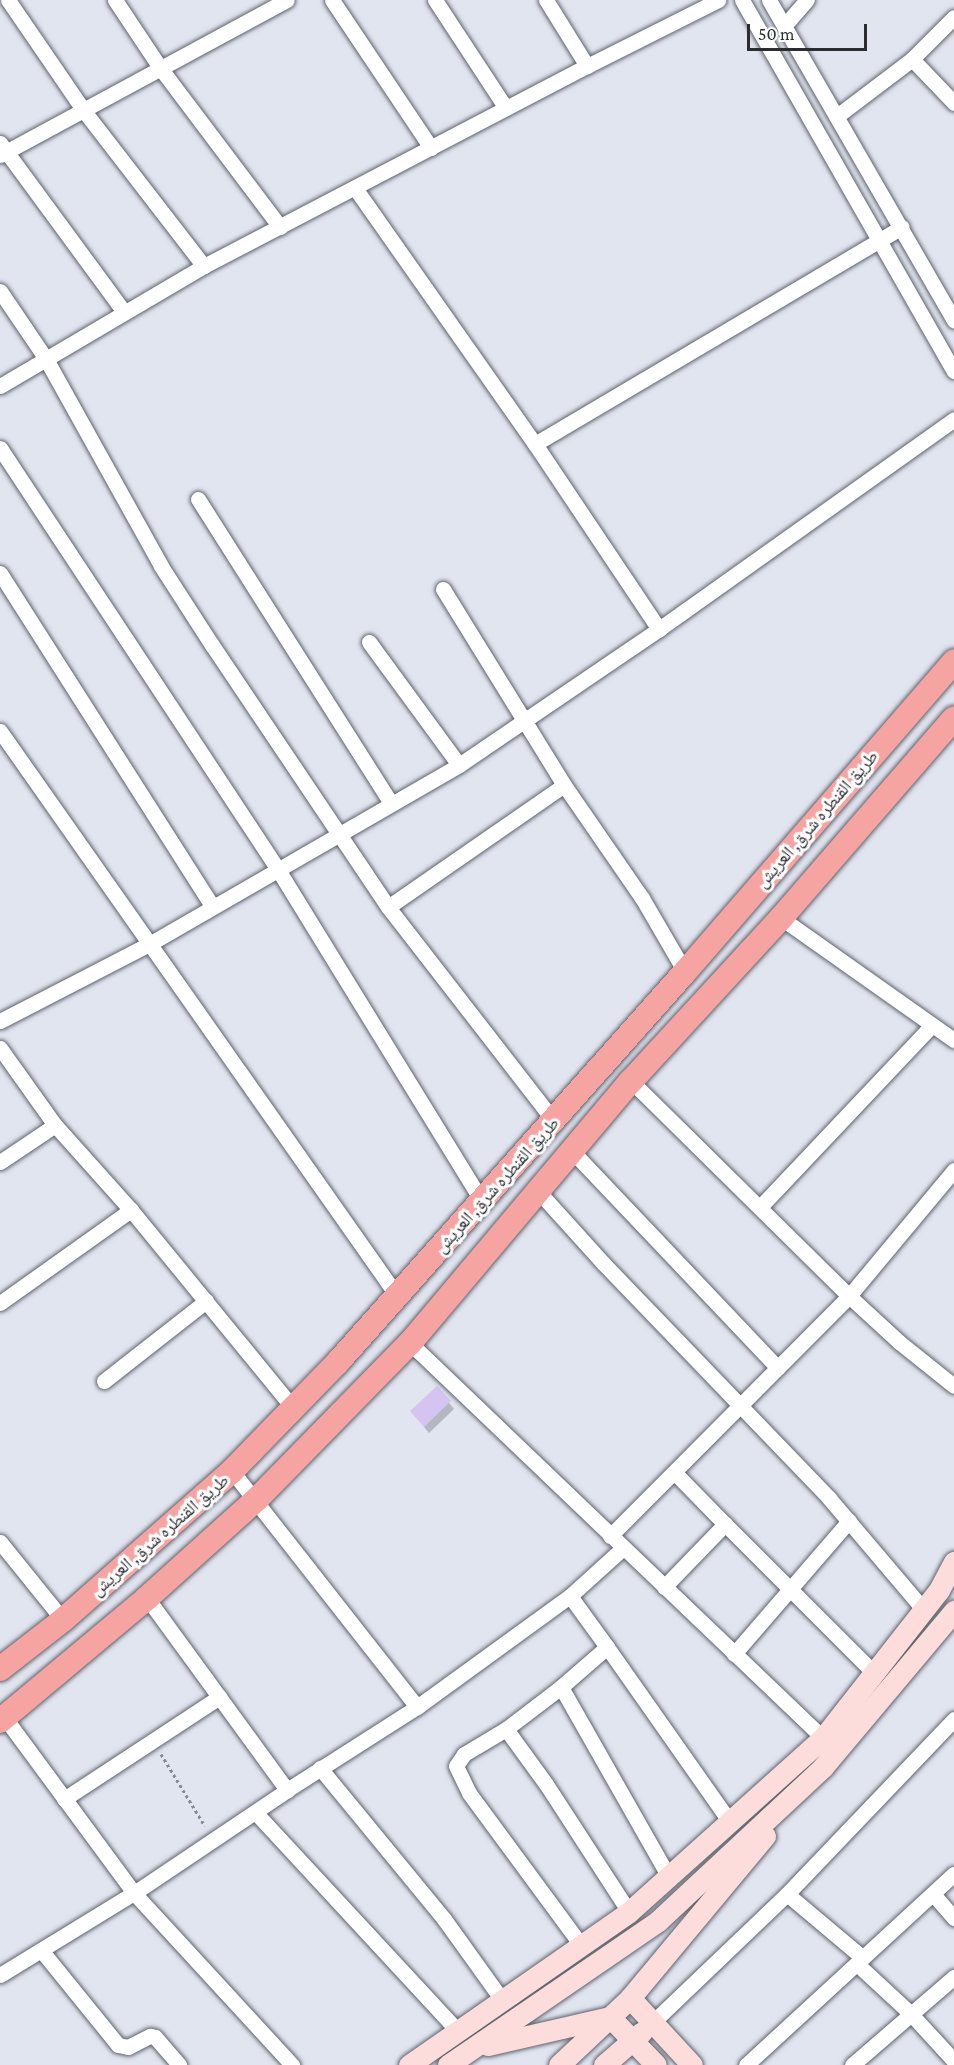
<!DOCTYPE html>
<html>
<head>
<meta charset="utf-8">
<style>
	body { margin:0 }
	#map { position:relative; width:954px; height:2065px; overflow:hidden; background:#e1e5f0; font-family:"Crimson Pro","Noto Naskh Arabic",serif }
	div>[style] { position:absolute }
	.shadow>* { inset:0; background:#0003 }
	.building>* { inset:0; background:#d5c3f1 }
	.path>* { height:3px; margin-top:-1.5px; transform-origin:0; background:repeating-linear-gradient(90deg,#878a92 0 3px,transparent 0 6px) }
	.roads { filter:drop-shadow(0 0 2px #5e626b) drop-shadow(0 0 2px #5e626b) }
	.minor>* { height:15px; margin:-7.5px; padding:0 7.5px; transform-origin:7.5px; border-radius:7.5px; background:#fff }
	.secondary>* { height:21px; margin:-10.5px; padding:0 10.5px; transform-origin:10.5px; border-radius:10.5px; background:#fcdddc }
	.trunk>* { height:24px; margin:-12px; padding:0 12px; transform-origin:12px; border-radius:12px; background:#f6a4a2 }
	span { translate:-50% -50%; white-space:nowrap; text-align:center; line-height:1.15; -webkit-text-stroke:6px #fff; paint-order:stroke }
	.street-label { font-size:18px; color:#2a2c30 }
	.scale { position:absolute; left:747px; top:24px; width:120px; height:27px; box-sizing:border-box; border:3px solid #2a2c30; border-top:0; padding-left:8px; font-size:18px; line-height:21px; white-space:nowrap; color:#2a2c30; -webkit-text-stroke:4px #fff; paint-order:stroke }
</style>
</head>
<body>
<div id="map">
	<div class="shadow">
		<div style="clip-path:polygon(437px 1388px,454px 1409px,429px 1433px,412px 1412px)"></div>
	</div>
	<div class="building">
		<div style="clip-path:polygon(437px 1386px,451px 1401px,424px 1427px,410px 1411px)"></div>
	</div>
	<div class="path">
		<div style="left:161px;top:1754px;width:84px;rotate:58.6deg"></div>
	</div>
	<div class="roads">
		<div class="minor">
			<div style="left:8px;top:0;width:135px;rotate:55.6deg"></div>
			<div style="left:84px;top:111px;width:196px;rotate:52.3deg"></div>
			<div style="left:115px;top:0;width:83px;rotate:56.3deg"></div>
			<div style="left:161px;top:69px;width:198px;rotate:53deg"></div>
			<div style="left:332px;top:0;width:178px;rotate:56.2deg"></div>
			<div style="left:435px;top:0;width:129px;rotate:56.7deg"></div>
			<div style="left:742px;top:0;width:427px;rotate:60.3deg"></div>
			<div style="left:769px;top:0;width:370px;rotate:60deg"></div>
			<div style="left:784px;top:26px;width:35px;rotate:-49deg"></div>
			<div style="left:912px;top:59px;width:61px;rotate:46.3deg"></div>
			<div style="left:587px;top:66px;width:147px;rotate:-26.7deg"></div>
			<div style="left:837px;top:116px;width:94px;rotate:-37.2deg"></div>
			<div style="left:912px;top:59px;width:59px;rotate:-45deg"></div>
			<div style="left:0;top:143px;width:210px;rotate:53.7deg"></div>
			<div style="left:0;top:155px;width:326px;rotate:-28.4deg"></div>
			<div style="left:355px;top:188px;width:313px;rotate:54.9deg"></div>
			<div style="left:535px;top:444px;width:223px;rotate:56.2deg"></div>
			<div style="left:0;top:291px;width:82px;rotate:55.9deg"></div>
			<div style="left:46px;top:359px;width:237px;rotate:60.9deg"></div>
			<div style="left:161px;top:566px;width:94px;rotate:57.2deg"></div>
			<div style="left:212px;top:645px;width:316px;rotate:56.1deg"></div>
			<div style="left:388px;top:907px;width:271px;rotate:52.2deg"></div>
			<div style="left:0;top:386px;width:237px;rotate:-30.5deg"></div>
			<div style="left:204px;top:266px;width:432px;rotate:-27.6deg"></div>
			<div style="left:587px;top:66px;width:78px;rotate:-121.8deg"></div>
			<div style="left:535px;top:444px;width:426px;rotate:-30.6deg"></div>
			<div style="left:0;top:448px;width:503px;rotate:56.59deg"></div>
			<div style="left:277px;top:868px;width:391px;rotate:58.4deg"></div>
			<div style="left:198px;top:499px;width:360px;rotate:57.6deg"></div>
			<div style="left:0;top:573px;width:395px;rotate:57.5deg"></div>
			<div style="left:443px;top:589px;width:230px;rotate:58.3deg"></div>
			<div style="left:564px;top:785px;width:137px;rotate:55.4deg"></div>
			<div style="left:642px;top:898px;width:86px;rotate:59.8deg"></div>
			<div style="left:369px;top:642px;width:152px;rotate:53.8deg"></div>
			<div style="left:0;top:731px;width:692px;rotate:54.89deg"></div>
			<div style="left:388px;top:907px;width:214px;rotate:-34.7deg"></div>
			<div style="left:781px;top:918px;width:212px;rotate:35.2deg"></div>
			<div style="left:0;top:1021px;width:170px;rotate:-27.3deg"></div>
			<div style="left:151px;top:943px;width:356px;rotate:-30deg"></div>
			<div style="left:459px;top:765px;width:242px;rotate:-34.2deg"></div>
			<div style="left:659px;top:629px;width:362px;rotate:-35.4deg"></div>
			<div style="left:0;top:1048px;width:95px;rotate:54.5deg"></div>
			<div style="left:55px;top:1125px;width:114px;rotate:48.2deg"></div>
			<div style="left:131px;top:1210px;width:256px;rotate:50.7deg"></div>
			<div style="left:631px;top:1081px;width:306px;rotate:44.6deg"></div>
			<div style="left:849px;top:1296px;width:68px;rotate:42.6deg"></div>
			<div style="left:899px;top:1342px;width:70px;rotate:38.7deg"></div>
			<div style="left:572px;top:1151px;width:299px;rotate:46.5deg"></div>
			<div style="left:0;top:1162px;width:66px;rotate:-33.9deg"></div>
			<div style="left:538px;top:1191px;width:98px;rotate:47.9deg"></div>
			<div style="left:604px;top:1264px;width:325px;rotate:46.1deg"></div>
			<div style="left:829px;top:1498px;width:147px;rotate:49.7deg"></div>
			<div style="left:760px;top:1207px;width:250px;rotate:-46.6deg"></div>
			<div style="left:0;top:1303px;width:161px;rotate:-35.4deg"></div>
			<div style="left:410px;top:1343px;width:571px;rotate:43.72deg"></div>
			<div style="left:104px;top:1381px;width:130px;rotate:-38.1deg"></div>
			<div style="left:232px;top:1471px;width:300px;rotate:51.9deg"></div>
			<div style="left:674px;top:1472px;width:73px;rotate:45.6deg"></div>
			<div style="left:610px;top:1536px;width:339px;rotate:-45.1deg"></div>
			<div style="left:849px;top:1296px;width:164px;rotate:-50.2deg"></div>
			<div style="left:0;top:1542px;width:100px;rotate:51.1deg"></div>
			<div style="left:664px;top:1587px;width:88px;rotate:-45.9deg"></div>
			<div style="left:725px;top:1524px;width:212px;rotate:45deg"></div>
			<div style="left:570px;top:1596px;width:63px;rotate:54deg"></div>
			<div style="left:607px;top:1647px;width:61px;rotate:139deg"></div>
			<div style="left:561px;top:1687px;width:219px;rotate:60.4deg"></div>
			<div style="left:147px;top:1598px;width:238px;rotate:53.9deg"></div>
			<div style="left:607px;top:1647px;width:214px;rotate:54.9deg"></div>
			<div style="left:734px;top:1654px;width:176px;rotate:-49.2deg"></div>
			<div style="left:561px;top:1687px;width:69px;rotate:142.6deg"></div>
			<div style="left:506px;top:1729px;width:49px;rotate:149.2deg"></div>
			<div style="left:464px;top:1754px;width:14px;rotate:124deg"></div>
			<div style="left:456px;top:1766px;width:30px;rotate:64deg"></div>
			<div style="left:469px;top:1793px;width:190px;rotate:53.6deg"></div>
			<div style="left:5px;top:1718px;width:217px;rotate:53.6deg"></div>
			<div style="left:134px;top:1893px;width:234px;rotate:47.4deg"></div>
			<div style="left:506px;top:1729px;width:68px;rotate:54deg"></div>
			<div style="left:546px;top:1784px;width:153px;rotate:57deg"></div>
			<div style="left:320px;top:1768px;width:195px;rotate:50.6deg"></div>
			<div style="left:444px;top:1919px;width:101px;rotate:54.3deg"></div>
			<div style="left:64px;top:1799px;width:186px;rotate:-33.3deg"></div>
			<div style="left:255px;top:1812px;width:300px;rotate:47.2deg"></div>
			<div style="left:787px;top:1894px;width:99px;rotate:40.1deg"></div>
			<div style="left:933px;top:1894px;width:32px;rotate:49deg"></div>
			<div style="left:41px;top:1950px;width:122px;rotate:51deg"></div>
			<div style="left:118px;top:2045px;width:10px;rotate:11deg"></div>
			<div style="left:128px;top:2047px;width:25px;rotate:-27deg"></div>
			<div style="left:150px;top:2036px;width:5px;rotate:11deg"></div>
			<div style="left:155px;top:2037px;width:37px;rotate:49deg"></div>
			<div style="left:857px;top:1964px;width:74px;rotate:42.8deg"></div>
			<div style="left:911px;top:2014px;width:64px;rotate:47.5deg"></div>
			<div style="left:0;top:1975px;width:157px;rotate:-31.5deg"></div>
			<div style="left:134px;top:1893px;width:184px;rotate:-33.9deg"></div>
			<div style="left:287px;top:1790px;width:154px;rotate:-32.6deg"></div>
			<div style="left:417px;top:1707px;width:189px;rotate:-36deg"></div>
			<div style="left:570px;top:1596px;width:72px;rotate:-42.2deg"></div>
			<div style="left:653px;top:2022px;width:185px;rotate:-43.7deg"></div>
			<div style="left:787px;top:1894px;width:242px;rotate:-46.3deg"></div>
			<div style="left:746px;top:2065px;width:282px;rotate:-42.6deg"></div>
			<div style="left:852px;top:2065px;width:135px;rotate:-40.8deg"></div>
		</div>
		<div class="secondary">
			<div style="left:630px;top:1998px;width:91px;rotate:47.2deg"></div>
			<div style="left:488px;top:2045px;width:125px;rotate:-12.9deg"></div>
			<div style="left:610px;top:2017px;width:66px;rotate:46.2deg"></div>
			<div style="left:409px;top:2065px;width:268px;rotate:-34.8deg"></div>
			<div style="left:629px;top:1912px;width:261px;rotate:-41.9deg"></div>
			<div style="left:823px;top:1738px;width:188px;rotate:-51.9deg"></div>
			<div style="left:939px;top:1590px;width:32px;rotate:-62deg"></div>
			<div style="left:448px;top:2065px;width:255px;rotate:-34.4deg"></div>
			<div style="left:658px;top:1921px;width:226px;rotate:-43deg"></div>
			<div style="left:823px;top:1767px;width:204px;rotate:-50deg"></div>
			<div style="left:559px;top:2065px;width:98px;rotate:-43.3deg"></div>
			<div style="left:630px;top:1998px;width:211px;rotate:-50.2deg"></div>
			<div style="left:604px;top:2065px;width:50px;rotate:-41deg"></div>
		</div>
		<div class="trunk">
			<div style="left:0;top:1669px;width:80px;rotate:-37.9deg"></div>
			<div style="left:63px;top:1620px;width:225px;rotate:-41.4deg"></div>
			<div style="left:232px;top:1471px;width:152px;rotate:-45.8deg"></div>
			<div style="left:338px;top:1362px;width:522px;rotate:-48.34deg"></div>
			<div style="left:685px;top:972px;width:411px;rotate:-49.1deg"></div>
			<div style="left:0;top:1721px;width:192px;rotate:-39.9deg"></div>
			<div style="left:147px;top:1598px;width:148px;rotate:-42deg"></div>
			<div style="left:257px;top:1499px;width:219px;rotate:-45.6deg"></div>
			<div style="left:410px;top:1343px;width:343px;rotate:-49.9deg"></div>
			<div style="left:631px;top:1081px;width:222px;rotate:-47.4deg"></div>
			<div style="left:781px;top:918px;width:264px;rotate:-49.1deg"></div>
		</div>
	</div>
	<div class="street-label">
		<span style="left:817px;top:819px;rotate:-49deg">طريق القنطره شرق, العريش</span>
		<span style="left:497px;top:1185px;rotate:-48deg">طريق القنطره شرق, العريش</span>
		<span style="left:160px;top:1535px;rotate:-41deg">طريق القنطره شرق, العريش</span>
	</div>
	<div class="scale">50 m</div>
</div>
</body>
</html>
